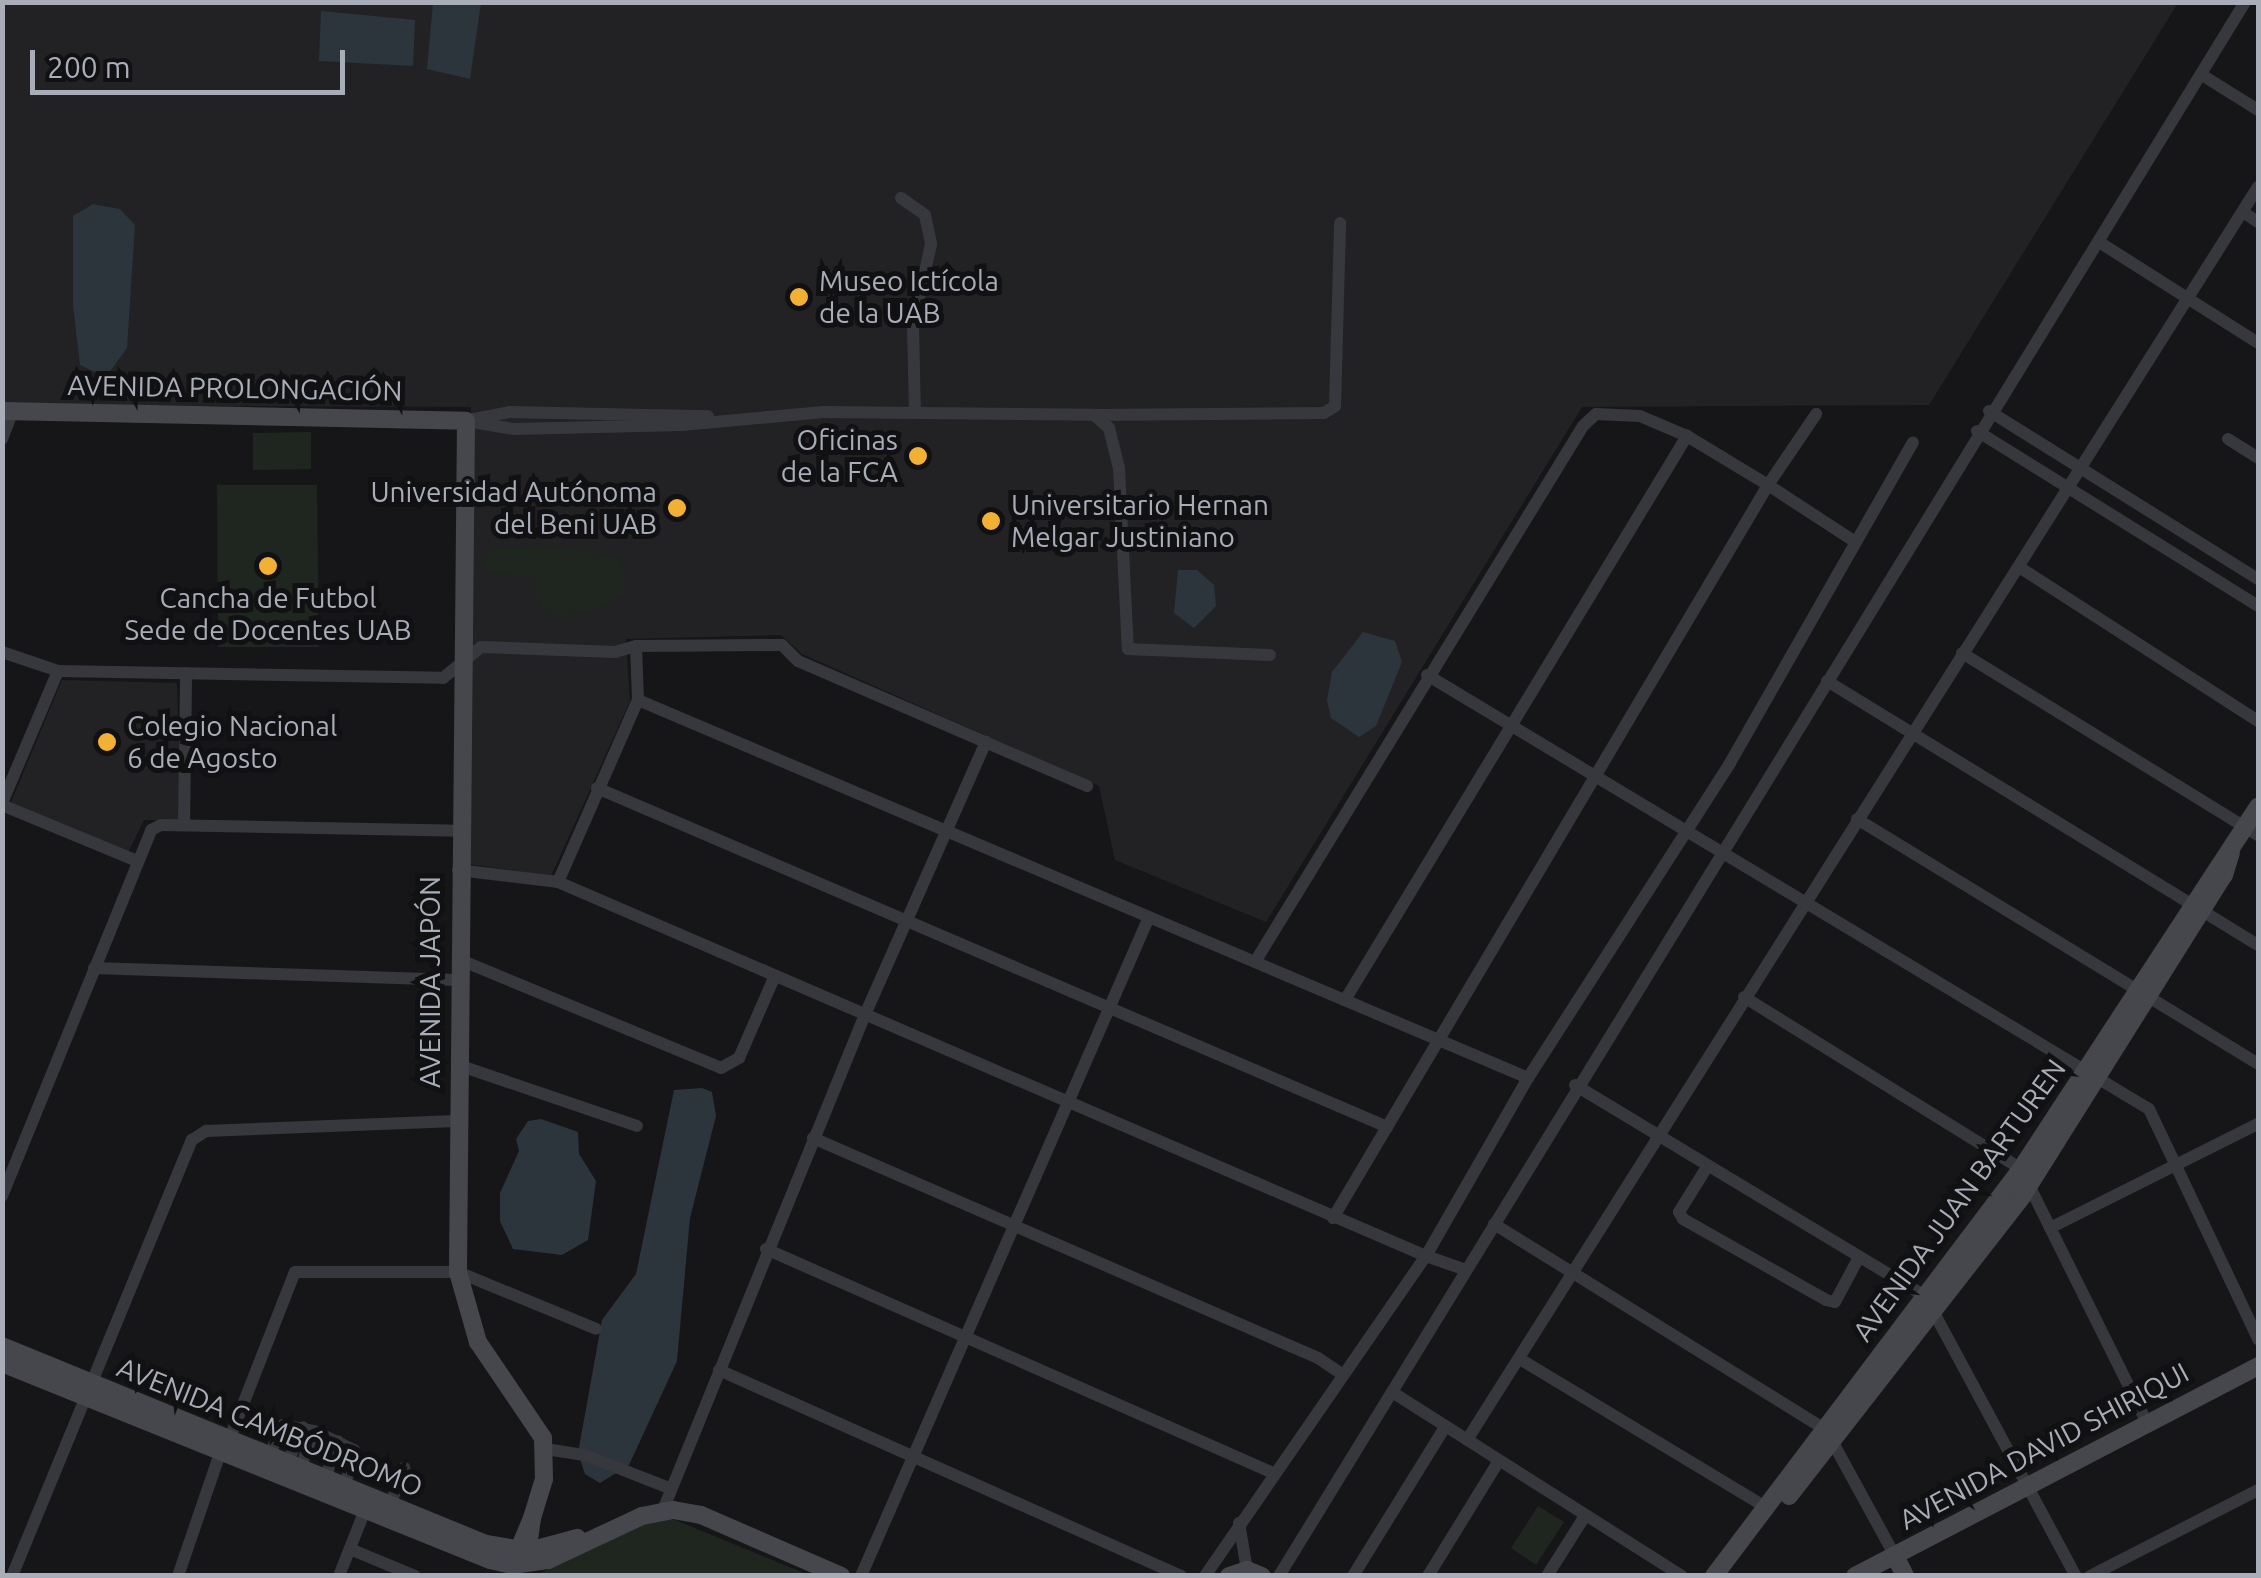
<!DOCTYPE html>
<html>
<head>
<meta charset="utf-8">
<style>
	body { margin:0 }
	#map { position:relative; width:2261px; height:1578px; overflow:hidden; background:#161618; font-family:Ubuntu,sans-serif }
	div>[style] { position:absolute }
	.built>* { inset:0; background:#222225 }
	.green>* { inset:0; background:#1e261f }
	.water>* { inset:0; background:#2c353c }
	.street>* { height:12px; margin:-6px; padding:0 6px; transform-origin:6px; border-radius:6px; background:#37383d }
	.secondary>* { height:18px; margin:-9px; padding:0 9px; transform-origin:9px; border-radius:9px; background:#45474d }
	.dots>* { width:28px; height:28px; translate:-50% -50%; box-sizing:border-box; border:5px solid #111113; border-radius:50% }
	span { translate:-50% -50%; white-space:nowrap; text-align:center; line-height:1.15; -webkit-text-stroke:10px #111113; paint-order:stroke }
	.poi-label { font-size:28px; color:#a8adb8 }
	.left { translate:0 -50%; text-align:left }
	.right { translate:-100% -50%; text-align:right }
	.street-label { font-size:28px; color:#a8adb8 }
	.frame { position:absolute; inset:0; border:5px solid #a8adb8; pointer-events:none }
	.scale { position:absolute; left:30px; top:50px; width:315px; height:45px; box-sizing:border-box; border:5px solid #a8adb8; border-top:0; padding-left:12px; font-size:30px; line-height:35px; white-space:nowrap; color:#a8adb8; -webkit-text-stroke:8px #111113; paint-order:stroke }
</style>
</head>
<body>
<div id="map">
	<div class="built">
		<div style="clip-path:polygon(3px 3px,2178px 3px,1929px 405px,1582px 407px,1266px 922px,1115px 860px,1099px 786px,802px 654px,781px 635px,626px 639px,630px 701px,551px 876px,468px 864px,471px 407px,3px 405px)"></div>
		<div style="clip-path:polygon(62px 680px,177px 683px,181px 820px,144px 820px,127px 855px,11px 802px)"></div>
	</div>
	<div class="green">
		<div style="clip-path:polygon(311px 432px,311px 469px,253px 470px,253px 433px)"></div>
		<div style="clip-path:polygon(217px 485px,317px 485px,319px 647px,218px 647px)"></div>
		<div style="clip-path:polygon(495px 548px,555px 546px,618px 557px,626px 571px,624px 593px,588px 614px,549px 616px,538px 604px,534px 578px,484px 571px,481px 559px)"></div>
		<div style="clip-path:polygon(1538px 1506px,1564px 1522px,1536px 1565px,1511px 1548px)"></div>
		<div style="clip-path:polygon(656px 1519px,675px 1520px,809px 1575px,534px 1576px)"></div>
	</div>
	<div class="water">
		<div style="clip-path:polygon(433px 3px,481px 3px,470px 79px,427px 69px)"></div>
		<div style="clip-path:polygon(321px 11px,415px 20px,413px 66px,319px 61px)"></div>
		<div style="clip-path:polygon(93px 204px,120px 209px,135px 225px,127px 348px,106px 377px,80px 365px,73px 305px,73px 216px)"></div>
		<div style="clip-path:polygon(1178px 570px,1197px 570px,1214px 585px,1216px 606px,1194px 628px,1174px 613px)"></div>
		<div style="clip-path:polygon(1363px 632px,1395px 641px,1402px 662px,1376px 726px,1359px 737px,1331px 718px,1327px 700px,1332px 672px)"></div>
		<div style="clip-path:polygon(702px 1088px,712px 1092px,716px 1116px,690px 1218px,677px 1361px,629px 1465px,600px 1483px,585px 1474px,578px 1453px,602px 1320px,636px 1274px,674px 1090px)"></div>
		<div style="clip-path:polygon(541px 1119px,578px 1132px,579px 1154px,596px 1181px,588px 1240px,562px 1255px,513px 1249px,500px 1221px,500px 1193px,519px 1151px,516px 1139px,528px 1121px)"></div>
	</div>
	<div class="street">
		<div style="left:2202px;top:75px;width:66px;rotate:32deg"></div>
		<div style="left:901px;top:198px;width:29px;rotate:35deg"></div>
		<div style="left:925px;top:215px;width:30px;rotate:78deg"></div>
		<div style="left:931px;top:244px;width:84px;rotate:102.4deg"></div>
		<div style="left:913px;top:326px;width:87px;rotate:88.7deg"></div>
		<div style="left:2243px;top:212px;width:18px;rotate:34deg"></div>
		<div style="left:2099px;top:242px;width:188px;rotate:32.4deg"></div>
		<div style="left:1989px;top:411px;width:317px;rotate:32deg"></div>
		<div style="left:1094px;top:415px;width:230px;rotate:-0.5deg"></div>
		<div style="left:1324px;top:413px;width:13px;rotate:-32deg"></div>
		<div style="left:1335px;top:406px;width:183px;rotate:-88.4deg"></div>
		<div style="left:474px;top:419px;width:36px;rotate:-11deg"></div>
		<div style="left:509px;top:412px;width:199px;rotate:1.2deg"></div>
		<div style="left:466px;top:421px;width:49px;rotate:9.5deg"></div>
		<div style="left:514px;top:429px;width:167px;rotate:-1.4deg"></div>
		<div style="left:681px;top:425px;width:143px;rotate:-5.2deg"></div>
		<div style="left:823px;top:412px;width:271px;rotate:0.6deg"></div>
		<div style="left:1094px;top:415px;width:20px;rotate:41deg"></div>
		<div style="left:1109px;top:428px;width:41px;rotate:76deg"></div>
		<div style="left:1119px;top:468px;width:181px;rotate:87.2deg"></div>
		<div style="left:1128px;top:649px;width:142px;rotate:2.4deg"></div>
		<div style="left:1977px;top:431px;width:331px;rotate:31.9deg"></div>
		<div style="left:2px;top:439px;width:30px;rotate:-69deg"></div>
		<div style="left:2228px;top:439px;width:36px;rotate:32deg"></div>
		<div style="left:2019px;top:567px;width:284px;rotate:32.8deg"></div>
		<div style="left:636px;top:646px;width:54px;rotate:87.9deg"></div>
		<div style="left:638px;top:700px;width:967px;rotate:23.01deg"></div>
		<div style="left:2px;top:652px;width:59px;rotate:18.7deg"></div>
		<div style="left:58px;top:671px;width:385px;rotate:1deg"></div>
		<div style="left:443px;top:678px;width:49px;rotate:-39.2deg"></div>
		<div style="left:481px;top:647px;width:134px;rotate:2.1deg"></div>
		<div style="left:615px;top:652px;width:22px;rotate:-16deg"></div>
		<div style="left:636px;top:646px;width:146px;rotate:-0.4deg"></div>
		<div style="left:782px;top:645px;width:23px;rotate:45deg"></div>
		<div style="left:798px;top:661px;width:315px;rotate:23.4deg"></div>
		<div style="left:1962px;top:653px;width:347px;rotate:31.6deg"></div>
		<div style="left:1427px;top:675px;width:842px;rotate:31.01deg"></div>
		<div style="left:2149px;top:1109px;width:255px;rotate:64.6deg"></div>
		<div style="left:1827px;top:681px;width:505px;rotate:31.49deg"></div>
		<div style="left:597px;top:788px;width:860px;rotate:23.22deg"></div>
		<div style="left:2px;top:803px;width:143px;rotate:-67deg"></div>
		<div style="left:2px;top:805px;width:146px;rotate:22.5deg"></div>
		<div style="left:1857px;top:819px;width:470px;rotate:31.4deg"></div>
		<div style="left:184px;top:825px;width:152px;rotate:-89.2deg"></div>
		<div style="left:458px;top:870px;width:101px;rotate:6.8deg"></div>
		<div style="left:558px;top:882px;width:945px;rotate:23.31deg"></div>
		<div style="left:1426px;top:1256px;width:205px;rotate:-60.2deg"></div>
		<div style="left:1528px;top:1078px;width:374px;rotate:-57.3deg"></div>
		<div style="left:1730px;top:763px;width:369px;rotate:-60.3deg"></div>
		<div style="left:558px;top:882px;width:199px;rotate:-66.3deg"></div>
		<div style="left:458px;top:959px;width:285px;rotate:22.5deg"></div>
		<div style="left:721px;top:1068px;width:21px;rotate:-29deg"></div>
		<div style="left:739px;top:1058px;width:87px;rotate:-66.4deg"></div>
		<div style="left:1255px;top:962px;width:628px;rotate:-58.54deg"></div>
		<div style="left:1583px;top:426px;width:18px;rotate:-43deg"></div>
		<div style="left:1596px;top:414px;width:44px;rotate:2.6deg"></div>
		<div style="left:1640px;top:416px;width:51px;rotate:23.1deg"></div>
		<div style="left:1687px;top:436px;width:95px;rotate:31.2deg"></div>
		<div style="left:1768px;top:485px;width:86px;rotate:-55.9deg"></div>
		<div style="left:94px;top:968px;width:364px;rotate:1.9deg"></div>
		<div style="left:1744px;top:997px;width:326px;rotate:31.8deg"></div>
		<div style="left:2021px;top:1169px;width:281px;rotate:63.6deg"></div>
		<div style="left:1345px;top:1000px;width:660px;rotate:-58.77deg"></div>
		<div style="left:458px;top:1065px;width:189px;rotate:18.8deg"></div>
		<div style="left:1575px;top:1085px;width:409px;rotate:31.1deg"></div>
		<div style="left:1925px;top:1296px;width:318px;rotate:61.7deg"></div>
		<div style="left:813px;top:1138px;width:551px;rotate:23.54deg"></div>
		<div style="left:1318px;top:1358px;width:27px;rotate:34deg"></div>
		<div style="left:1707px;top:1167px;width:53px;rotate:121.9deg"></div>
		<div style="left:1679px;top:1212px;width:8px;rotate:60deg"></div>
		<div style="left:1683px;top:1219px;width:164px;rotate:29.5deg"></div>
		<div style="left:1826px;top:1300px;width:9px;rotate:13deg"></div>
		<div style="left:1835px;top:1302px;width:49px;rotate:-61.9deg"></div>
		<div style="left:2px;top:1196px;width:395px;rotate:-67.8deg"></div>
		<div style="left:151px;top:830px;width:11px;rotate:-27deg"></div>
		<div style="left:161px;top:825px;width:299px;rotate:1.1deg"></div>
		<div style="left:1333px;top:1218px;width:852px;rotate:-59.31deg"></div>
		<div style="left:1768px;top:485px;width:103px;rotate:33.1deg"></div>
		<div style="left:1494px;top:1224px;width:391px;rotate:31.8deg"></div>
		<div style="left:1826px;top:1430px;width:144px;rotate:61.3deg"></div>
		<div style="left:2050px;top:1228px;width:233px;rotate:-26.6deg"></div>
		<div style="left:766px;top:1249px;width:552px;rotate:23.83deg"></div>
		<div style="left:1520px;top:1359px;width:286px;rotate:31.1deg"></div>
		<div style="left:719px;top:1370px;width:506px;rotate:24.03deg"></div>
		<div style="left:1392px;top:1392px;width:343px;rotate:32.4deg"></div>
		<div style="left:229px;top:1440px;width:180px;rotate:-68.6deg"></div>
		<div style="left:295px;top:1272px;width:163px"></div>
		<div style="left:458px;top:1272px;width:149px;rotate:22.4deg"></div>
		<div style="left:1467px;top:1440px;width:1482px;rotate:-57.74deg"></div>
		<div style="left:546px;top:1449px;width:39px;rotate:9deg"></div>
		<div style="left:585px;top:1455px;width:90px;rotate:21.4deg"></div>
		<div style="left:269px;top:1456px;width:34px;rotate:-66deg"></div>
		<div style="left:283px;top:1425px;width:32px;rotate:11deg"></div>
		<div style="left:314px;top:1431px;width:44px;rotate:25.4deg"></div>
		<div style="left:354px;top:1450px;width:38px;rotate:104deg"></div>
		<div style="left:287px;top:1464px;width:40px;rotate:-66.6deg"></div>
		<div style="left:300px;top:1469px;width:40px;rotate:-69.8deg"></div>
		<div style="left:325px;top:1479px;width:40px;rotate:-71.1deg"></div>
		<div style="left:390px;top:1505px;width:40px;rotate:-69deg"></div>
		<div style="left:663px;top:1510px;width:532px;rotate:-67.82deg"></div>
		<div style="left:864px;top:1017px;width:301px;rotate:-66.1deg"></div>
		<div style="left:1239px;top:1523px;width:48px;rotate:80.3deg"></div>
		<div style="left:350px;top:1549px;width:70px;rotate:22.6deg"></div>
		<div style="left:12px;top:1576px;width:472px;rotate:-67.6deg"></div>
		<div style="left:192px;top:1140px;width:17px;rotate:-33deg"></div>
		<div style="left:206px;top:1131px;width:250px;rotate:-2.3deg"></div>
		<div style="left:178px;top:1576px;width:130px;rotate:-71.1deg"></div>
		<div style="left:339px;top:1576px;width:71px;rotate:-68.5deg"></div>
		<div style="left:861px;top:1576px;width:719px;rotate:-66.39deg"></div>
		<div style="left:1205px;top:1576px;width:389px;rotate:-55.4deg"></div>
		<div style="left:1426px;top:1256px;width:42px;rotate:19.3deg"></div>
		<div style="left:1279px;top:1576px;width:1847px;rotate:-58.46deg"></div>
		<div style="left:1353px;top:1576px;width:175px;rotate:-58.3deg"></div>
		<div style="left:1428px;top:1576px;width:134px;rotate:-58.4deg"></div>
		<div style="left:1547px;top:1576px;width:71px;rotate:-57.7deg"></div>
		<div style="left:2090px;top:1576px;width:189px;rotate:-27.1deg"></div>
	</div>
	<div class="secondary">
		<div style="left:2px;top:411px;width:464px;rotate:1.2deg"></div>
		<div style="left:466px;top:421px;width:851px;rotate:90.54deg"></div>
		<div style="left:458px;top:1272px;width:73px;rotate:74.1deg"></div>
		<div style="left:478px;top:1342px;width:116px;rotate:55.9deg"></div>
		<div style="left:543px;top:1438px;width:41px;rotate:88.6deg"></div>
		<div style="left:544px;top:1479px;width:41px;rotate:107.1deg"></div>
		<div style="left:2px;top:1346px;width:523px;rotate:22.25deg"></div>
		<div style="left:486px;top:1544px;width:44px;rotate:9.2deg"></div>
		<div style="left:529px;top:1551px;width:50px;rotate:-15.2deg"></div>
		<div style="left:2px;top:1363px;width:526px;rotate:21.98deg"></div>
		<div style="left:490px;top:1560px;width:23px;rotate:13deg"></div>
		<div style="left:512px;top:1565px;width:36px;rotate:-8deg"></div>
		<div style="left:548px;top:1560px;width:104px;rotate:-25.1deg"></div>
		<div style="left:642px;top:1516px;width:32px;rotate:-11deg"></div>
		<div style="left:673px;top:1510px;width:28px;rotate:10deg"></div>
		<div style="left:701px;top:1515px;width:153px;rotate:23.5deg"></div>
		<div style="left:1789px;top:1496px;width:381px;rotate:-52.1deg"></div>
		<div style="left:2023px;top:1195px;width:378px;rotate:-57.9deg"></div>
		<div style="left:2224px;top:875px;width:24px;rotate:-73deg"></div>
		<div style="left:1895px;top:1556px;width:22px;rotate:63deg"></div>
		<div style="left:514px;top:1561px;width:47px;rotate:-67.3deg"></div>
		<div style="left:532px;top:1518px;width:43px;rotate:97.9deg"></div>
		<div style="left:1229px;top:1576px;width:19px;rotate:-18deg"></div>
		<div style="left:1247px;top:1570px;width:16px;rotate:22deg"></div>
		<div style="left:1714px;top:1576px;width:510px;rotate:-52.97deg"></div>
		<div style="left:2021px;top:1169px;width:433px;rotate:-56.8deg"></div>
		<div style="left:1855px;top:1576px;width:454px;rotate:-27.5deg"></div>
	</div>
	<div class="dots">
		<div style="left:799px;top:297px;background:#f2b134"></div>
		<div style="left:918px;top:456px;background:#f2b134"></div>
		<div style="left:677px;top:508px;background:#f2b134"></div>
		<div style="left:991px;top:521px;background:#f2b134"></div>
		<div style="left:268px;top:566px;background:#f2b134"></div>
		<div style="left:107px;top:742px;background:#f2b134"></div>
	</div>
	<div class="poi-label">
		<span class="left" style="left:819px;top:297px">Museo Ictícola<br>de la UAB</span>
		<span class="right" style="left:898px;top:456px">Oficinas<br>de la FCA</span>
		<span class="right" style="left:657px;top:508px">Universidad Autónoma<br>del Beni UAB</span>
		<span class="left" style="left:1011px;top:521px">Universitario Hernan<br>Melgar Justiniano</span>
		<span style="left:268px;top:614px">Cancha de Futbol<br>Sede de Docentes UAB</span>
		<span class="left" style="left:127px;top:742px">Colegio Nacional<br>6 de Agosto</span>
	</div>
	<div class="street-label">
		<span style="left:235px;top:388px;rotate:1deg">AVENIDA PROLONGACIÓN</span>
		<span style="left:430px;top:982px;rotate:-90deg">AVENIDA JAPÓN</span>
		<span style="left:1959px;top:1200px;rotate:-54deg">AVENIDA JUAN BARTUREN</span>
		<span style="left:270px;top:1427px;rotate:22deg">AVENIDA CAMBÓDROMO</span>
		<span style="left:2044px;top:1446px;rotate:-28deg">AVENIDA DAVID SHIRIQUI</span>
	</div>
	<div class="frame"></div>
	<div class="scale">200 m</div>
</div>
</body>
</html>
